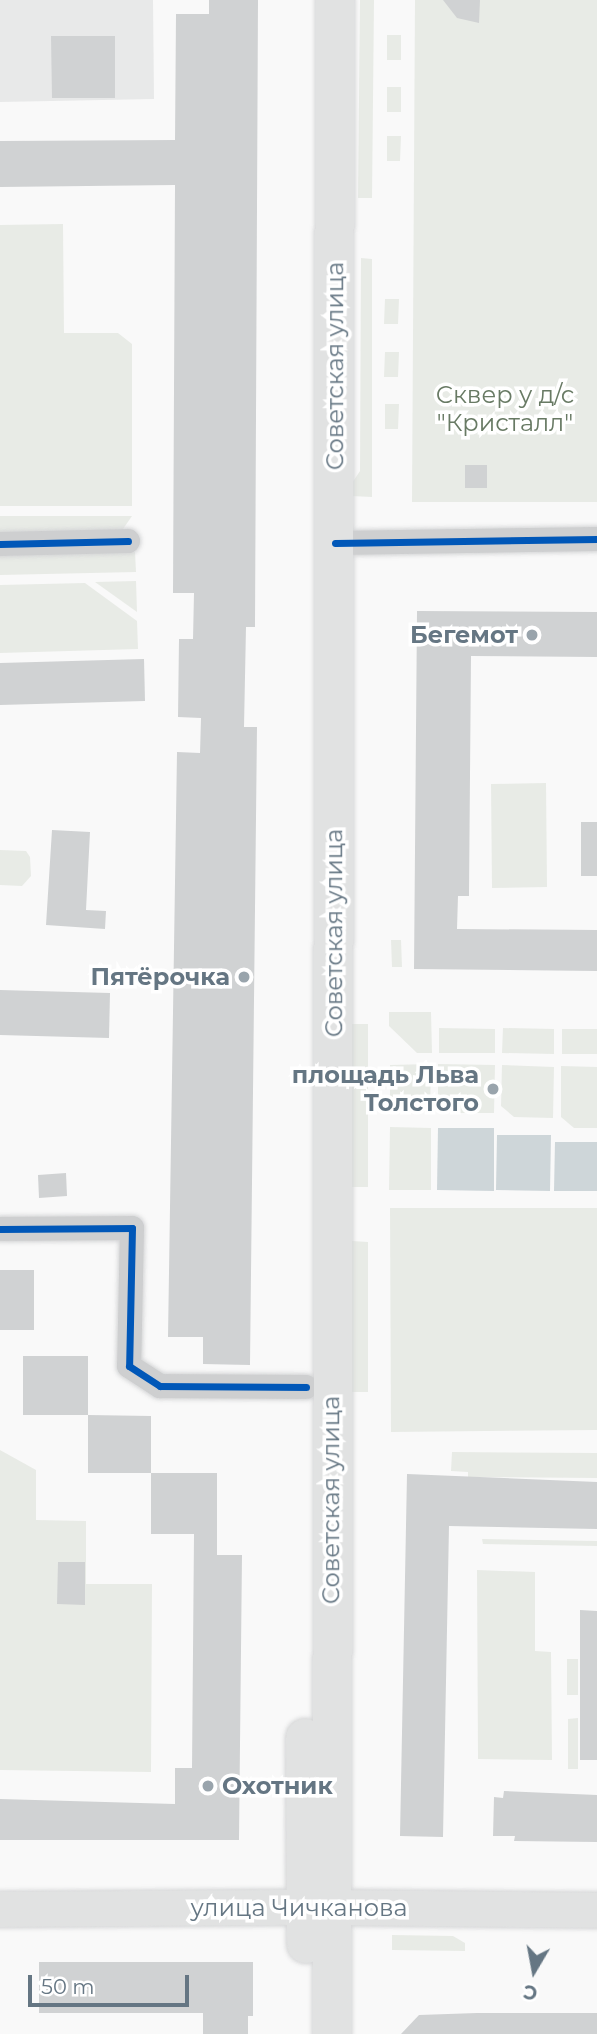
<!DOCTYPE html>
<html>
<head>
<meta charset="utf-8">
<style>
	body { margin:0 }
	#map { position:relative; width:597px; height:2034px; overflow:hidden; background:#f9f9f9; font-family:Montserrat,sans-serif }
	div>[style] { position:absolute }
	.built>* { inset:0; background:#e8e9e9 }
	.green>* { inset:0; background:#e8ebe6 }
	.water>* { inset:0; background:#ced6d9 }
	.building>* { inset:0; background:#d0d2d3 }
	.roads { filter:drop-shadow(0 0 2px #d5d6d7) drop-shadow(0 0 2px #d5d6d7) }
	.minor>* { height:24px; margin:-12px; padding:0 12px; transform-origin:12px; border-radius:12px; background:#cecfd0 }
	.secondary>* { height:35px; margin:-17.5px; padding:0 17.5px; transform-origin:17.5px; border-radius:17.5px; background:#e1e2e2 }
	.primary>* { height:38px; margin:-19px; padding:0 19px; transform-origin:19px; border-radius:19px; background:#e1e2e2 }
	.cycleway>* { height:7px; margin:-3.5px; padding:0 3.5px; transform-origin:3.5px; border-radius:3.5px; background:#0057b8 }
	.dots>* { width:19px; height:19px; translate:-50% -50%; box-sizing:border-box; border:4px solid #fff; border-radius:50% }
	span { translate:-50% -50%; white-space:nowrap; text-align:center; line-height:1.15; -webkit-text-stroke:7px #fff; paint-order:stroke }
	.street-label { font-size:24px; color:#657683 }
	.park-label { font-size:24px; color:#687a64 }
	.poi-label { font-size:24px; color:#657683; font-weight:700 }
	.right { translate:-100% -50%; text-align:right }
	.left { translate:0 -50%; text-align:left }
	.north { position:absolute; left:499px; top:1936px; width:70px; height:70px; -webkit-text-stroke:5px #fff; paint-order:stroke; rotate:190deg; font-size:19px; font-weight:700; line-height:28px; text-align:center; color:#657683 }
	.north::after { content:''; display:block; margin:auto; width:24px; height:32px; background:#657683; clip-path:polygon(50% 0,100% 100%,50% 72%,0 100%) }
	.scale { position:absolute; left:28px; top:1975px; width:161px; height:32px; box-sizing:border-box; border:4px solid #657683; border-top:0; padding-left:9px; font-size:21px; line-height:24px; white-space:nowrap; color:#657683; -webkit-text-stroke:5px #fff; paint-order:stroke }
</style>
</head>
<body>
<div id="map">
	<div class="built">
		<div style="clip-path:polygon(0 0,153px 0,154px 99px,0 102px)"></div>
	</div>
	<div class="green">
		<div style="clip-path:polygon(360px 0,374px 0,372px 198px,358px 198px)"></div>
		<div style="clip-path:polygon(415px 0,597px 0,597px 502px,412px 502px)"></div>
		<div style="clip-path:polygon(387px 35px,401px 35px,401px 60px,387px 60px)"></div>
		<div style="clip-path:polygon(387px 87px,401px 87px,401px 112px,387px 112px)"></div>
		<div style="clip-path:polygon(387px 136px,401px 136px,400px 161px,387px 161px)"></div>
		<div style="clip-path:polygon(63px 224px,64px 333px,118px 333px,132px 344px,132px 506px,0 506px,0 225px)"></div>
		<div style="clip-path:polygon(361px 258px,372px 259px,372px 497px,351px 496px,352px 483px,360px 471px)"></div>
		<div style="clip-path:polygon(385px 299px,399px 299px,398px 324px,384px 324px)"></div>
		<div style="clip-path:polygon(385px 352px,399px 352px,398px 377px,384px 377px)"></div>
		<div style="clip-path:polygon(385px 404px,399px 404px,398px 429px,385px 429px)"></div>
		<div style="clip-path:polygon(0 516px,132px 516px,123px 529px,0 534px)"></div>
		<div style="clip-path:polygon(135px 552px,136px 572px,0 575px,0 556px)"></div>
		<div style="clip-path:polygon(136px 581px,137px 612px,95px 582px)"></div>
		<div style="clip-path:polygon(85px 583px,137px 621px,138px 649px,0 653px,0 585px)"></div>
		<div style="clip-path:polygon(546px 783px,547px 887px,492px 888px,491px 784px)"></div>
		<div style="clip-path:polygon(0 850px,26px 851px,30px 857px,31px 876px,22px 886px,0 885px)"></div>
		<div style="clip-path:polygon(391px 940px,401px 940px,402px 967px,392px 967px)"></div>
		<div style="clip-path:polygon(389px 1012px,431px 1012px,432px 1053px,417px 1053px,389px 1026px)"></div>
		<div style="clip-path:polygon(352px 1024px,368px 1024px,368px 1187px,352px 1187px)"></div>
		<div style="clip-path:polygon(439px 1028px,495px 1029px,495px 1053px,439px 1053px)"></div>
		<div style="clip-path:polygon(503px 1028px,554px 1029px,554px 1054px,502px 1053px)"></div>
		<div style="clip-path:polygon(562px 1029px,597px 1029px,597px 1054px,562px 1054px)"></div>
		<div style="clip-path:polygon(431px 1064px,430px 1112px,390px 1113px,390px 1065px)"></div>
		<div style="clip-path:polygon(438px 1064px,495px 1065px,494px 1113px,438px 1113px)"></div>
		<div style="clip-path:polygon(502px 1065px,554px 1067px,553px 1118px,514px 1117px,501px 1106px)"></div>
		<div style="clip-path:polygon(561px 1066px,597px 1067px,597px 1128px,574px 1128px,561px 1117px)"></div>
		<div style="clip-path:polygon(390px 1127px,431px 1128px,431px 1190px,389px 1190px)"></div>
		<div style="clip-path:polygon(390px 1208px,597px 1208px,597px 1430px,391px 1432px)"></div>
		<div style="clip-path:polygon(352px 1241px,368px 1242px,368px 1392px,352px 1392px)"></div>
		<div style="clip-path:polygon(0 1450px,36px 1470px,36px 1520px,86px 1521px,86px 1584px,152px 1584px,151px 1772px,0 1770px)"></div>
		<div style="clip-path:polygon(452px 1452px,597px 1453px,597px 1478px,468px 1477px,468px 1472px,451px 1471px)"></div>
		<div style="clip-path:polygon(482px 1539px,597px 1541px,597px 1546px,483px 1544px)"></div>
		<div style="clip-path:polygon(477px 1570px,535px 1572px,535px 1651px,551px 1652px,552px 1760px,478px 1759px)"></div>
		<div style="clip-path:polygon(567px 1659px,578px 1659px,578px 1695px,567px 1695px)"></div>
		<div style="clip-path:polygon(578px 1718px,578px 1769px,568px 1769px,568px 1719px)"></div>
		<div style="clip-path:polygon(392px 1935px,453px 1936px,465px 1943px,465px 1951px,392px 1950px)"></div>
	</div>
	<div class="water">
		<div style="clip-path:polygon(438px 1128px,494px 1128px,494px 1191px,437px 1190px)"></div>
		<div style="clip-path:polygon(497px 1135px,551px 1135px,550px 1191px,496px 1190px)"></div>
		<div style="clip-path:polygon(555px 1142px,597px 1142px,597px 1191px,554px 1191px)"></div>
	</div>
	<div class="building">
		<div style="clip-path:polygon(209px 0,258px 0,255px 627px,246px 627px,244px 727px,257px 727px,250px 1365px,203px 1364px,203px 1337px,168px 1337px,177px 752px,200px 753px,201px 718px,178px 717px,179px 639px,193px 639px,194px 593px,173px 593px,175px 185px,0 187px,0 141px,175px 140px,176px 14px,209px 14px)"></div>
		<div style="clip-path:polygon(443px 0,480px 0,479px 23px,457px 18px)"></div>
		<div style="clip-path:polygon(51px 36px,115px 36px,115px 98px,52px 98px)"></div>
		<div style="clip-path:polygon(465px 465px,487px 465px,487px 488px,465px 488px)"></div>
		<div style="clip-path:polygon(417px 611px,597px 612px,597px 657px,471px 656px,469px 896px,458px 896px,457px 929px,597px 930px,597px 971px,414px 969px)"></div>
		<div style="clip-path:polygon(144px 659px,145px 701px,0 705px,0 663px)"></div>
		<div style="clip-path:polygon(581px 822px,597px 822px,597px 876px,581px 876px)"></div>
		<div style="clip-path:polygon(52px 830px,90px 832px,86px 910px,106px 911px,105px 929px,46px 925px)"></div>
		<div style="clip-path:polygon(0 990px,110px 993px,109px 1038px,0 1035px)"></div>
		<div style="clip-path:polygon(66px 1173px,67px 1196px,39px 1198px,38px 1175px)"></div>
		<div style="clip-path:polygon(0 1270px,34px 1270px,34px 1330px,0 1330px)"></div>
		<div style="clip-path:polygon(23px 1356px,88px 1356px,88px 1415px,23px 1415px)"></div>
		<div style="clip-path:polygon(88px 1415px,151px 1416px,151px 1473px,88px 1473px)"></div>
		<div style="clip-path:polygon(151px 1473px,217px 1473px,217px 1555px,242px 1555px,239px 1840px,0 1840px,0 1799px,175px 1804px,175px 1768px,192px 1768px,194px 1534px,151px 1534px)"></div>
		<div style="clip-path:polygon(407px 1474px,597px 1482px,597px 1529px,449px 1526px,443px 1837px,400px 1836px)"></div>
		<div style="clip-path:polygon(58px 1562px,85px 1562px,85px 1605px,57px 1604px)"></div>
		<div style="clip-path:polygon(580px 1610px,597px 1611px,597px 1760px,580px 1760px)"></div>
		<div style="clip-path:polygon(504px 1791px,597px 1795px,597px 1842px,514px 1841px,515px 1836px,493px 1836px,494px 1797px,503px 1798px)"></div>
		<div style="clip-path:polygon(39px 1962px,253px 1962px,253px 2016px,248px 2016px,248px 2034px,203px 2034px,203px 2013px,39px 2013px)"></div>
		<div style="clip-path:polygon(477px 2013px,597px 2013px,597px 2034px,401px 2034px,419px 2015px)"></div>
	</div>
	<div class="roads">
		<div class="minor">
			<div style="left:335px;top:543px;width:262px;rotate:-0.9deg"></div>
			<div style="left:0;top:544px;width:128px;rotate:-1.3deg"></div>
			<div style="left:0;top:1229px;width:132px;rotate:-0.4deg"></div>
			<div style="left:132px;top:1228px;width:138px;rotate:91.2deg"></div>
			<div style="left:129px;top:1366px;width:37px;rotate:33deg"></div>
			<div style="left:160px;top:1386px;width:146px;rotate:0.4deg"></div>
		</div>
		<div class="secondary">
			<div style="left:332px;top:1907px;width:265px;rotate:0.6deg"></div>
			<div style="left:0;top:1909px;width:305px;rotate:-0.4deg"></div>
		</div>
		<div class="primary">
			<div style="left:305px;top:1738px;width:206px;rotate:89.7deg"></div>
			<div style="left:332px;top:2034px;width:2034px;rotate:-89.92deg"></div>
		</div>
	</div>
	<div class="cycleway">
		<div style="left:335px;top:543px;width:262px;rotate:-0.9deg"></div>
		<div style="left:0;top:544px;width:128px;rotate:-1.3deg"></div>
		<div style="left:0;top:1229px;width:132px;rotate:-0.4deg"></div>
		<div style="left:132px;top:1228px;width:138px;rotate:91.2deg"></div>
		<div style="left:129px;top:1366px;width:37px;rotate:33deg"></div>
		<div style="left:160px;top:1386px;width:146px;rotate:0.4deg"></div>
	</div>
	<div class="dots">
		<div style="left:532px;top:635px;background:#99a4ac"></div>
		<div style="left:244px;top:977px;background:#99a4ac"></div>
		<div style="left:493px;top:1089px;background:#99a4ac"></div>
		<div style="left:208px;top:1786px;background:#99a4ac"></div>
	</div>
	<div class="street-label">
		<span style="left:335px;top:366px;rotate:-90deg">Советская улица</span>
		<span style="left:334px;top:933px;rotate:-90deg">Советская улица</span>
		<span style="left:331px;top:1500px;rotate:-90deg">Советская улица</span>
		<span style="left:299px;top:1908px">улица Чичканова</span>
	</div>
	<div class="park-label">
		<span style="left:505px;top:409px">Сквер у д/с<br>"Кристалл"</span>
	</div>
	<div class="poi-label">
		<span class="right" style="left:518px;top:635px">Бегемот</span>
		<span class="right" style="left:230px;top:977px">Пятёрочка</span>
		<span class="right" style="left:479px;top:1089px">площадь Льва<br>Толстого</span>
		<span class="left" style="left:222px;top:1786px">Охотник</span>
	</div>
	<div class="north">С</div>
	<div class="scale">50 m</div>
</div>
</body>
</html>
